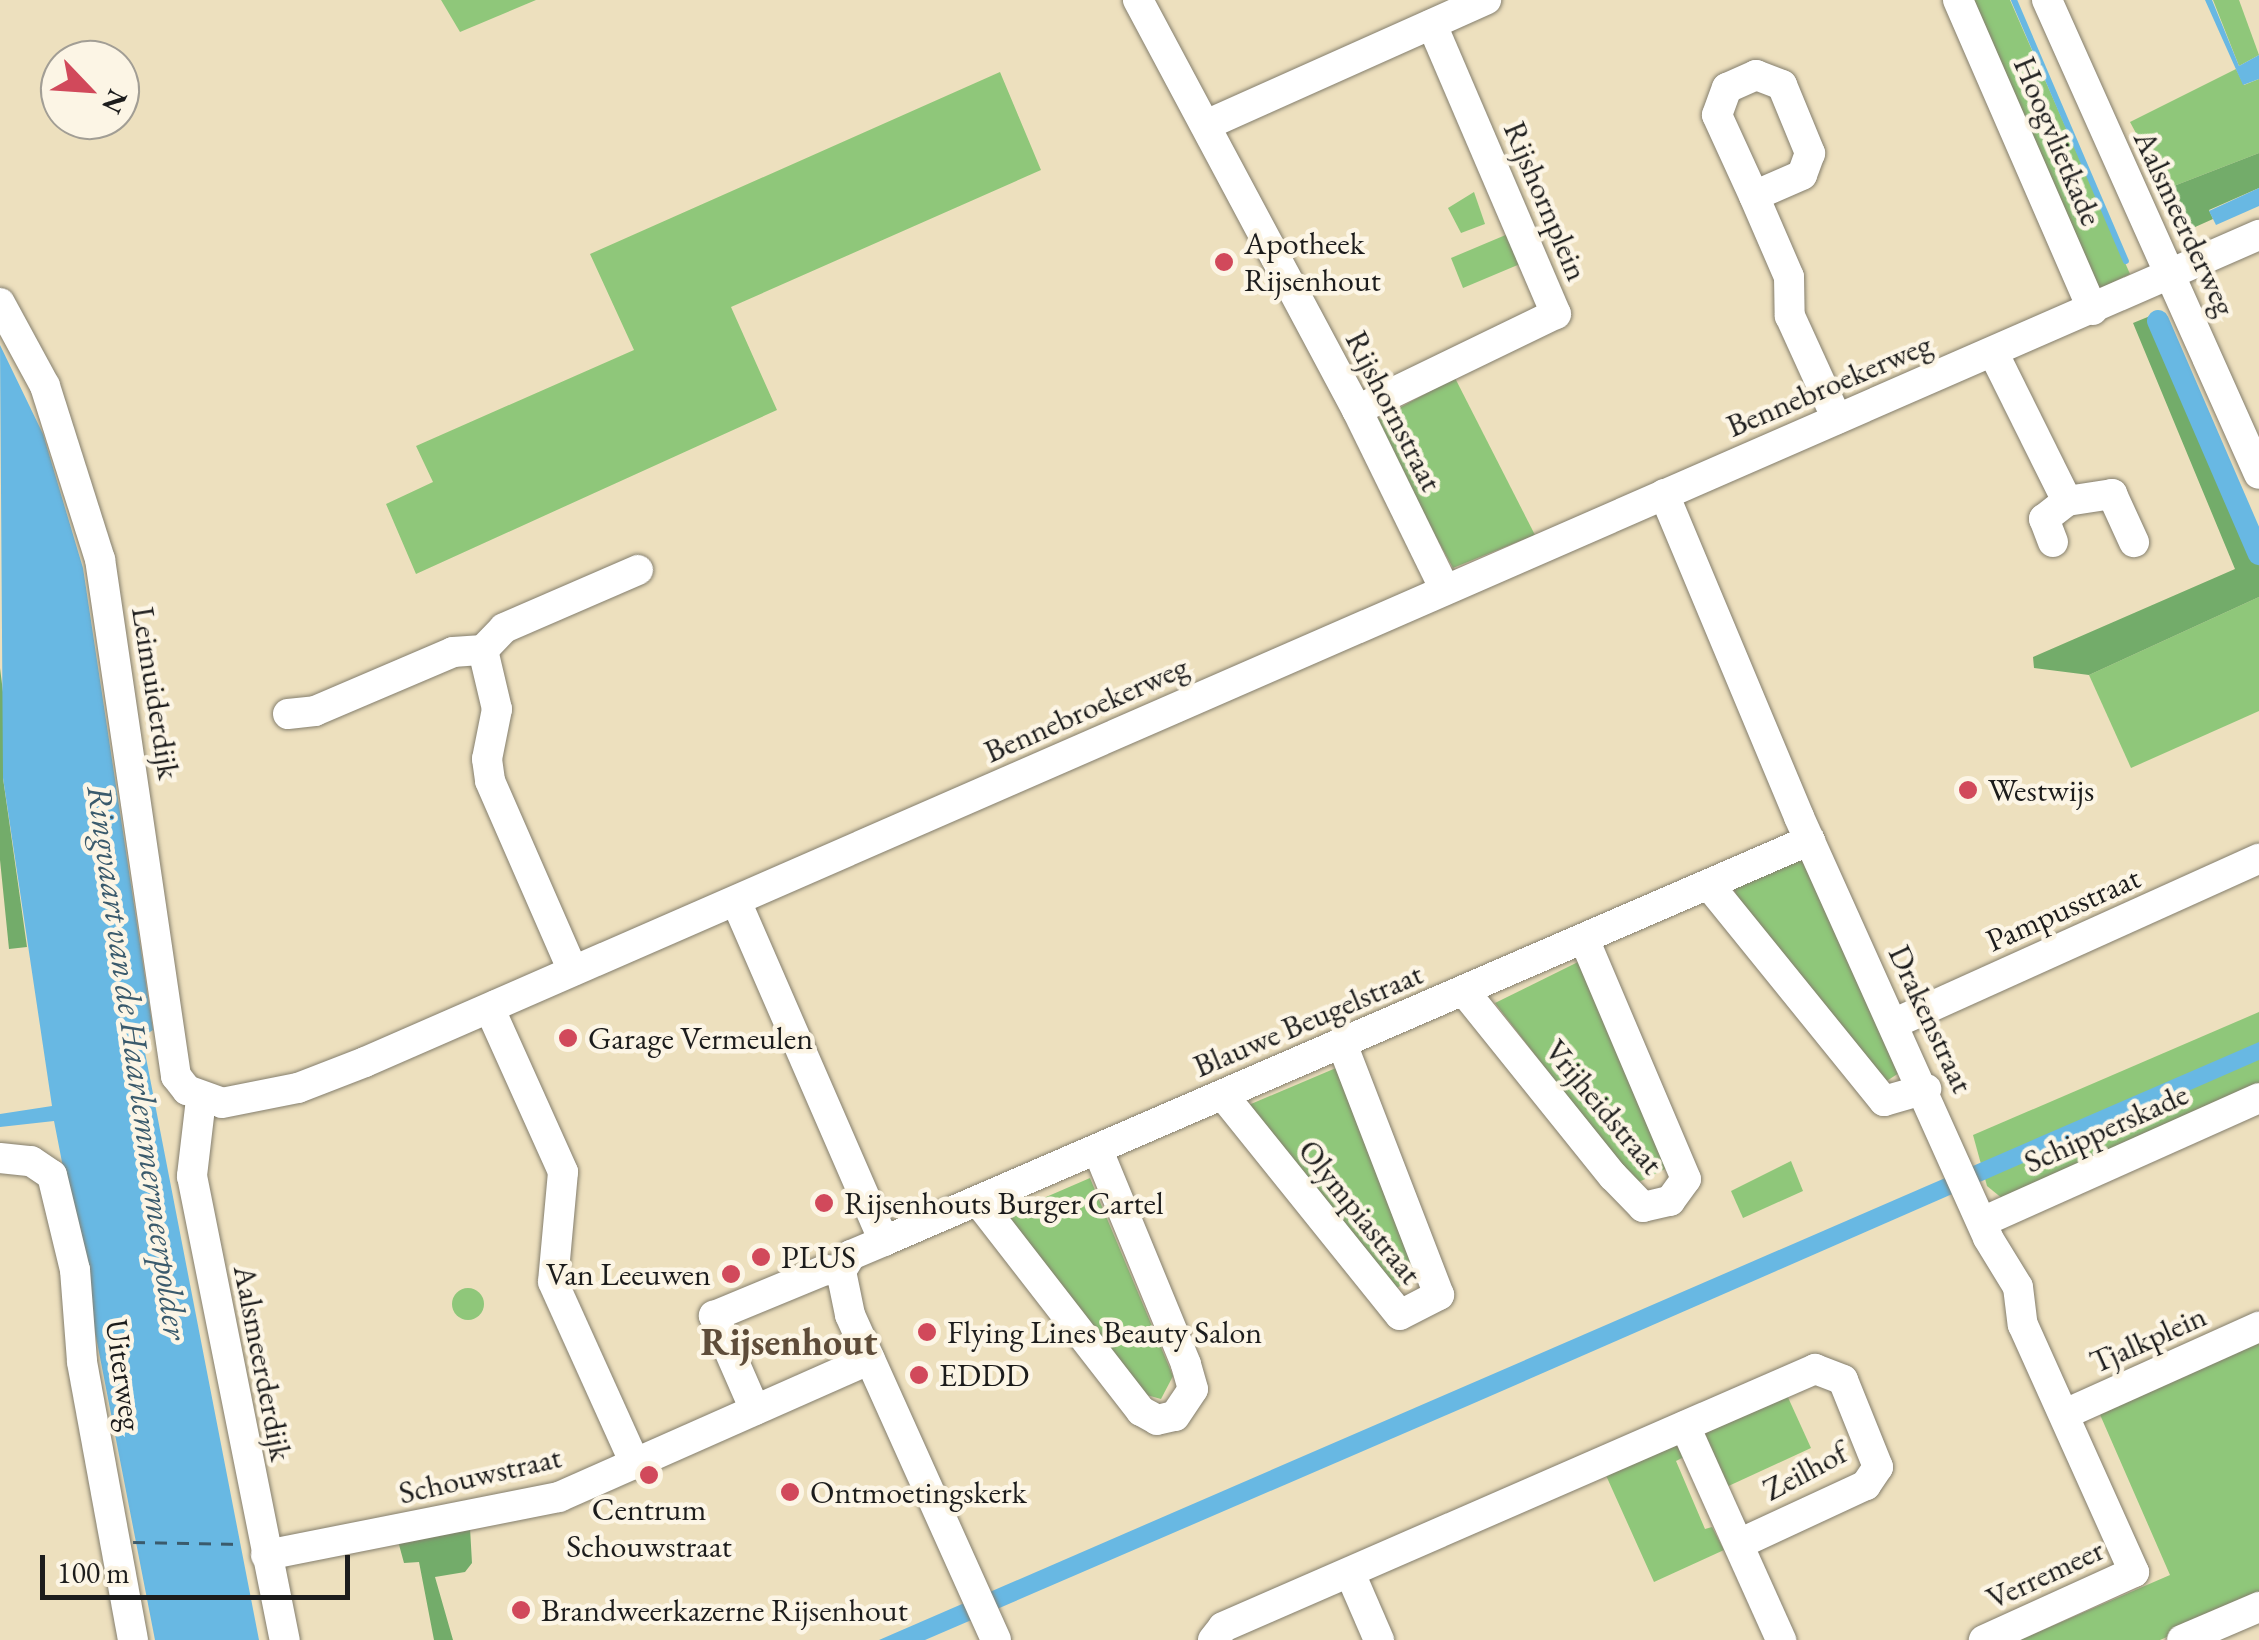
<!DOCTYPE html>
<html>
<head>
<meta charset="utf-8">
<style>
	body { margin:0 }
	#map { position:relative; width:2259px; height:1640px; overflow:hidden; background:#ede0be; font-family:"EB Garamond",serif }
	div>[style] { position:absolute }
	.green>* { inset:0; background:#8fc77a }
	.round { border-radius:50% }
	.forest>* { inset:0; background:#73ac6a }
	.water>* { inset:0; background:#68b8e3 }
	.stream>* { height:6px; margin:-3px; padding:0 3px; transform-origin:3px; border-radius:3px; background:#68b8e3 }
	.canal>* { height:22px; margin:-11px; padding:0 11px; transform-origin:11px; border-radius:11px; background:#68b8e3 }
	.ferry>* { height:2.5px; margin-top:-1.25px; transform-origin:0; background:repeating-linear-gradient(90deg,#3a5a6c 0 12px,transparent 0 22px) }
	.roads { filter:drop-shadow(0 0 2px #847e6d) drop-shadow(0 0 2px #847e6d) }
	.minor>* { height:30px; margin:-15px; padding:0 15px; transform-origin:15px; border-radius:15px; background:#fff }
	.dots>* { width:28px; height:28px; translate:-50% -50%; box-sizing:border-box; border:5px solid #fcf5e5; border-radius:50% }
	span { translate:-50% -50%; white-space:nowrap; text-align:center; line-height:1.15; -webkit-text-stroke:9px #fcf5e5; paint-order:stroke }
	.street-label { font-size:32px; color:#1c1c1c }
	.poi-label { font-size:32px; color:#1c1c1c }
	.left { translate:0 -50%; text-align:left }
	.right { translate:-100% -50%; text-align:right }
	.water-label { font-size:35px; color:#3a5a6c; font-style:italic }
	.quarter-label { font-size:38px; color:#5e4c39; font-weight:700 }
	.north { position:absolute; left:40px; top:40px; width:100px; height:100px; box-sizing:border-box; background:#fcf5e5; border:2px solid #a29e95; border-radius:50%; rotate:115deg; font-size:28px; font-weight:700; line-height:40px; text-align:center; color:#1c1c1c }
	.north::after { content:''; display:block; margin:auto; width:35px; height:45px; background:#d1495b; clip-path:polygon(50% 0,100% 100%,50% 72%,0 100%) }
	.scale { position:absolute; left:40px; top:1555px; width:310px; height:45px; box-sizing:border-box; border:5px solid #1c1c1c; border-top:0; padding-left:12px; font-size:30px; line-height:35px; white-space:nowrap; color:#1c1c1c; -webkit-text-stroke:8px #fcf5e5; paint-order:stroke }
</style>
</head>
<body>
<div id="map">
	<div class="green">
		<div style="clip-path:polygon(441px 0,536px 0,460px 32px)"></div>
		<div style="clip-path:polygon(1971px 0,2010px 0,2130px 274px,2097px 290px)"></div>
		<div style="clip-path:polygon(2213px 0,2239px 0,2259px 55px,2239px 66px)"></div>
		<div style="clip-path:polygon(2236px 69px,2244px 85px,2259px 79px,2259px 153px,2166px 189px,2130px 122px)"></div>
		<div style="clip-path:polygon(1000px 72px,1041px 170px,731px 307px,777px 410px,416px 574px,386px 504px,433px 482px,416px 446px,634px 350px,590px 254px)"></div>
		<div style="clip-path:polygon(1474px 192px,1485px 224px,1461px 233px,1448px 208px)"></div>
		<div style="clip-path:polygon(1508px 234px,1520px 264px,1463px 288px,1451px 258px)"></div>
		<div style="clip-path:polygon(1455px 378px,1535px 535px,1453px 568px,1373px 422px)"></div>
		<div style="clip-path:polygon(2259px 597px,2259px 711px,2131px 768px,2089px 675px)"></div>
		<div style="clip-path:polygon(1797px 858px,1810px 865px,1899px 1073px,1882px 1084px,1736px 895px,1733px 884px)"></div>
		<div style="clip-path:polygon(1584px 959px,1667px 1168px,1635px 1184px,1495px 1003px)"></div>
		<div style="clip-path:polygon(2259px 1012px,2259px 1086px,2003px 1199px,1987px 1186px,1973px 1135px)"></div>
		<div style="clip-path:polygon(1343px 1065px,1423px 1275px,1392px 1290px,1244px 1107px)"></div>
		<div style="clip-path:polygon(1791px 1161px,1803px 1191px,1743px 1218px,1731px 1191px)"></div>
		<div style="clip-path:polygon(1090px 1178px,1173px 1376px,1161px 1399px,1143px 1394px,1000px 1217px)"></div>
		<div class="round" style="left:452px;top:1288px;width:32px;height:32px"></div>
		<div style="clip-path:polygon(2259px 1341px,2259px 1597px,2160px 1640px,2020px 1640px,2170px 1575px,2098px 1410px)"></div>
		<div style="clip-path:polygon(1786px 1393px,1811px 1448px,1722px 1489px,1697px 1431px)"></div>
		<div style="clip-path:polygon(1678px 1442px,1690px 1454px,1676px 1461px,1705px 1529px,1712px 1527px,1724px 1550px,1654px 1582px,1604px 1471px)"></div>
	</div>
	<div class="forest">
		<div style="clip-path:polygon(2259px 153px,2259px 188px,2209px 210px,2213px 219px,2184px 232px,2166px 189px)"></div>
		<div style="clip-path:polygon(2155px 314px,2259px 549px,2259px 597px,2089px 675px,2034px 668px,2033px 657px,2235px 569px,2133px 323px)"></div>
		<div style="clip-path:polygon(0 668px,8px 732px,3px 778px,27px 947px,9px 949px,0 860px)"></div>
		<div style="clip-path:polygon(470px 1528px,472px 1563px,465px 1572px,435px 1577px,453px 1640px,434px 1640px,419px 1562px,404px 1563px,398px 1541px)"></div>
	</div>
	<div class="water">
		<div style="clip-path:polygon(2205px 0,2212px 0,2239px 66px,2259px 55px,2259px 79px,2243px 85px)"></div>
		<div style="clip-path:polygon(2259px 188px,2259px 206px,2216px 225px,2209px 211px)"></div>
		<div style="clip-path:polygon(0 345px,43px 434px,83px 568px,153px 1030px,142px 1037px,259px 1640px,155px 1640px,54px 1121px,0 1127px,0 1114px,52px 1106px,3px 778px)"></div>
		<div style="clip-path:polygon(2259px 1042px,2259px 1060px,1472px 1404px,925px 1640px,879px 1640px)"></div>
	</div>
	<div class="stream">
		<div style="left:2014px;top:0;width:284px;rotate:66.8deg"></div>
	</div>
	<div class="canal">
		<div style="left:2158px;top:321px;width:254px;rotate:66.6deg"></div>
	</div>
	<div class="ferry">
		<div style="left:133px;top:1542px;width:109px;rotate:1.1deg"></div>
	</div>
	<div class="roads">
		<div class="minor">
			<div style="left:1138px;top:0;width:465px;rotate:61.9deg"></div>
			<div style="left:1357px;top:410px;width:200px;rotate:63.9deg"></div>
			<div style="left:1958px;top:0;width:338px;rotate:66.5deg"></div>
			<div style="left:2047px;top:0;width:519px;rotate:65.9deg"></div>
			<div style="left:1756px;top:75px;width:28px;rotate:21deg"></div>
			<div style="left:1782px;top:85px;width:74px;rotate:67.6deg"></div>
			<div style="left:1810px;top:153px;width:23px;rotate:110deg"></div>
			<div style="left:1802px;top:175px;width:52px;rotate:156.4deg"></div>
			<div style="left:1754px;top:196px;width:89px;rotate:-114.6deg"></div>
			<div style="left:1717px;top:115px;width:29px;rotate:-70deg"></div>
			<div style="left:1727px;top:88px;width:32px;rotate:-24deg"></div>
			<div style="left:1206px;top:125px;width:307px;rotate:-24.1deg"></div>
			<div style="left:1754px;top:196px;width:88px;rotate:66.6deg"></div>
			<div style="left:1789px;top:277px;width:39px;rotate:89deg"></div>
			<div style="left:1790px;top:316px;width:113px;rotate:65.5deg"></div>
			<div style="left:0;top:303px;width:94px;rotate:61.5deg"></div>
			<div style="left:45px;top:386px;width:182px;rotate:72.4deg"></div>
			<div style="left:100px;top:559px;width:523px;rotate:81.64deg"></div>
			<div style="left:176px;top:1076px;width:18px;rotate:52deg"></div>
			<div style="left:187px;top:1090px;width:37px;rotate:20deg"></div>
			<div style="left:222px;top:1103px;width:77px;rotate:-11.2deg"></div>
			<div style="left:298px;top:1088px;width:72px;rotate:-21.2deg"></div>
			<div style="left:365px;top:1062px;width:2067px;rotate:-23.59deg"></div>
			<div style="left:1993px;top:352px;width:166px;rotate:63.6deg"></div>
			<div style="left:2067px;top:501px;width:46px;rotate:-8.8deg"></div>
			<div style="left:2112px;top:494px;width:53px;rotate:65.4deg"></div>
			<div style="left:1357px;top:410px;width:221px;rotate:-25.8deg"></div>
			<div style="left:1556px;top:314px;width:315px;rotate:-113.2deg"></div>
			<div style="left:1664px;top:494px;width:350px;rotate:67.3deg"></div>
			<div style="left:1799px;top:817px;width:461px;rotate:65.8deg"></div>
			<div style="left:1988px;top:1238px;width:57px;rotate:58.5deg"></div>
			<div style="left:2018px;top:1287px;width:38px;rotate:83deg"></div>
			<div style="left:2023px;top:1325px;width:271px;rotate:65.8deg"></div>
			<div style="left:2134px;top:1572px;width:165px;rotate:155.6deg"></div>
			<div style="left:2053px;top:542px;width:25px;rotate:-111deg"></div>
			<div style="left:2044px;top:519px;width:29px;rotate:-38deg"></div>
			<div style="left:483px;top:650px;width:61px;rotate:76.7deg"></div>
			<div style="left:497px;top:709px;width:51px;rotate:101.3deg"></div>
			<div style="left:487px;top:759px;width:22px;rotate:82deg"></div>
			<div style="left:490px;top:781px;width:207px;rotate:66.4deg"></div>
			<div style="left:288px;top:714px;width:27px;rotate:-6deg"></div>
			<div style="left:315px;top:711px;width:150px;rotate:-23.1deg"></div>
			<div style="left:453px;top:652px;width:30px;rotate:-4deg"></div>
			<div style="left:483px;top:650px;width:30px;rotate:-46deg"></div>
			<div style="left:504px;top:628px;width:146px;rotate:-23.4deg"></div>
			<div style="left:1709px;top:885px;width:278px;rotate:51deg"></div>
			<div style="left:1884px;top:1101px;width:44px;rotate:-15.9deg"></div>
			<div style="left:736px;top:901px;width:371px;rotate:66.5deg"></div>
			<div style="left:1464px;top:991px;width:238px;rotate:51.2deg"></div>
			<div style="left:1613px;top:1176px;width:43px;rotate:45.9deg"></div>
			<div style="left:1643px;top:1207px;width:28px;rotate:-13deg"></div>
			<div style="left:1670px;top:1201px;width:27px;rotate:-54deg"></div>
			<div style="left:1686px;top:1179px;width:261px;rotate:-113deg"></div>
			<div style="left:496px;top:1005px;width:11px;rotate:105deg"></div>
			<div style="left:493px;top:1016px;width:171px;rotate:65.8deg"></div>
			<div style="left:563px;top:1172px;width:110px;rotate:95.2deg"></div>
			<div style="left:553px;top:1282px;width:200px;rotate:65.7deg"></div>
			<div style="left:1895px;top:1023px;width:399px;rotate:-24.3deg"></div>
			<div style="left:1223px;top:1095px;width:282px;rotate:51.2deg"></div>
			<div style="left:1400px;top:1315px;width:44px;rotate:-27.1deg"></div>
			<div style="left:1439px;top:1295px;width:270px;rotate:-111.1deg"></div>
			<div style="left:201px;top:1099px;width:78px;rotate:96.7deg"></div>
			<div style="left:192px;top:1176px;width:473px;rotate:78.7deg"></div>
			<div style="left:0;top:1158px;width:31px;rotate:6deg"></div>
			<div style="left:31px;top:1161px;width:25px;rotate:34deg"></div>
			<div style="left:52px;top:1175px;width:98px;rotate:76.4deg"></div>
			<div style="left:75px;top:1270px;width:92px;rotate:85.6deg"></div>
			<div style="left:82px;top:1362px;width:283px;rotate:79.6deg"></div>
			<div style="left:978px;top:1201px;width:266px;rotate:52.2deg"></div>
			<div style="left:1141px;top:1411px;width:18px;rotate:29deg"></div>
			<div style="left:1157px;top:1420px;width:18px;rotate:-13deg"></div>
			<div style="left:1175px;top:1416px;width:32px;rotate:-56deg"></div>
			<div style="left:1193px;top:1389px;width:26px;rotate:-106deg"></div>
			<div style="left:1186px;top:1364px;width:231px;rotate:-112.4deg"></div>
			<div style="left:1982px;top:1222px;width:303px;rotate:-24.1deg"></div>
			<div style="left:841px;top:1271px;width:19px;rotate:-58deg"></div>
			<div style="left:851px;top:1255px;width:36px;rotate:-23deg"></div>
			<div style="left:884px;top:1241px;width:1009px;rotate:-23.41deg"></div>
			<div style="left:841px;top:1271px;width:45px;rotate:78.4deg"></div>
			<div style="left:850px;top:1315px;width:356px;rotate:65.8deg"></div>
			<div style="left:755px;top:1410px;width:103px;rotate:-113.6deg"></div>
			<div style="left:714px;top:1316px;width:120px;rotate:-22.5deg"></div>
			<div style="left:825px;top:1270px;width:16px;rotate:4deg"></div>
			<div style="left:2065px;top:1414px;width:213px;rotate:-24.2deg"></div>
			<div style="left:1685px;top:1426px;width:235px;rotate:65.8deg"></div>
			<div style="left:266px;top:1555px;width:299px;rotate:-11.2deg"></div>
			<div style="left:559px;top:1497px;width:340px;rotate:-23.9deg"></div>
			<div style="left:1350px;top:1573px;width:73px;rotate:66.6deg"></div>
			<div style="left:1213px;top:1640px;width:16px;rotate:-52deg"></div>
			<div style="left:1223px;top:1627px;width:646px;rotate:-23.55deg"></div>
			<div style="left:1815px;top:1369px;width:30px;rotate:21deg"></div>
			<div style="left:1843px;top:1380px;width:94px;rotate:68.1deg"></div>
			<div style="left:1878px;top:1467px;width:22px;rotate:124deg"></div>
			<div style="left:1866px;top:1485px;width:140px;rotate:155.1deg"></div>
			<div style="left:2182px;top:1640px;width:84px;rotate:-23.2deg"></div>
		</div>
	</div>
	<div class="dots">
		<div style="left:1224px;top:262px;background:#d1495b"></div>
		<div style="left:1968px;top:790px;background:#d1495b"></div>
		<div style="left:568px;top:1038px;background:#d1495b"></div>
		<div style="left:824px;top:1203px;background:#d1495b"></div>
		<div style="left:761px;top:1257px;background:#d1495b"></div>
		<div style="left:731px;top:1274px;background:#d1495b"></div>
		<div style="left:927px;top:1332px;background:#d1495b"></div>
		<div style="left:919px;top:1375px;background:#d1495b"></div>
		<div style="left:649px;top:1475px;background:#d1495b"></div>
		<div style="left:790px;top:1492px;background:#d1495b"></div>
		<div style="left:521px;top:1610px;background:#d1495b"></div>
	</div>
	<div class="street-label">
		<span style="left:2058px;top:141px;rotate:67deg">Hoogvlietkade</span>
		<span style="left:1546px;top:201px;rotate:67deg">Rijshornplein</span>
		<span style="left:2185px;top:223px;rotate:65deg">Aalsmeerderweg</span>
		<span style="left:1829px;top:385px;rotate:-23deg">Bennebroekerweg</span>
		<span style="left:1394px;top:411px;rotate:63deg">Rijshornstraat</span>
		<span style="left:156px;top:693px;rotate:81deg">Leimuiderdijk</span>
		<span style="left:1086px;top:709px;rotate:-24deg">Bennebroekerweg</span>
		<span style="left:2063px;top:909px;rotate:-24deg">Pampusstraat</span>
		<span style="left:1931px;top:1019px;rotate:65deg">Drakenstraat</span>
		<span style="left:1308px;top:1020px;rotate:-23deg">Blauwe Beugelstraat</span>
		<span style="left:1604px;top:1107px;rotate:50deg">Vrijheidstraat</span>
		<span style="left:2106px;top:1128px;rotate:-24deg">Schipperskade</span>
		<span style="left:1360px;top:1212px;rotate:51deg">Olympiastraat</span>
		<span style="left:2148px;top:1339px;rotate:-24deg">Tjalkplein</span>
		<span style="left:263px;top:1363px;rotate:79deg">Aalsmeerderdijk</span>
		<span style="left:124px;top:1375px;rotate:82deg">Uiterweg</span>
		<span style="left:1805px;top:1471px;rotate:-28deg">Zeilhof</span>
		<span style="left:480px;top:1475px;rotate:-13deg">Schouwstraat</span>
		<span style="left:2045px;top:1574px;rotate:-25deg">Verremeer</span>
	</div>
	<div class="poi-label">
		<span class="left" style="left:1244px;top:262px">Apotheek<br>Rijsenhout</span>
		<span class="left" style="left:1988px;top:790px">Westwijs</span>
		<span class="left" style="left:588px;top:1038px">Garage Vermeulen</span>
		<span class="left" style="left:844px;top:1203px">Rijsenhouts Burger Cartel</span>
		<span class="left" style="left:781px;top:1257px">PLUS</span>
		<span class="right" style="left:711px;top:1274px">Van Leeuwen</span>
		<span class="left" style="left:947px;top:1332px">Flying Lines Beauty Salon</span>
		<span class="left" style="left:939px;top:1375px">EDDD</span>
		<span class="left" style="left:810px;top:1492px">Ontmoetingskerk</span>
		<span style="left:649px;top:1528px">Centrum<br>Schouwstraat</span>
		<span class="left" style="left:541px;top:1610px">Brandweerkazerne Rijsenhout</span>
	</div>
	<div class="water-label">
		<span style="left:138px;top:1062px;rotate:82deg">Ringvaart van de Haarlemmermeerpolder</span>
	</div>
	<div class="quarter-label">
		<span style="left:789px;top:1342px">Rijsenhout</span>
	</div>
	<div class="north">N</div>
	<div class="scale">100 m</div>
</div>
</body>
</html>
